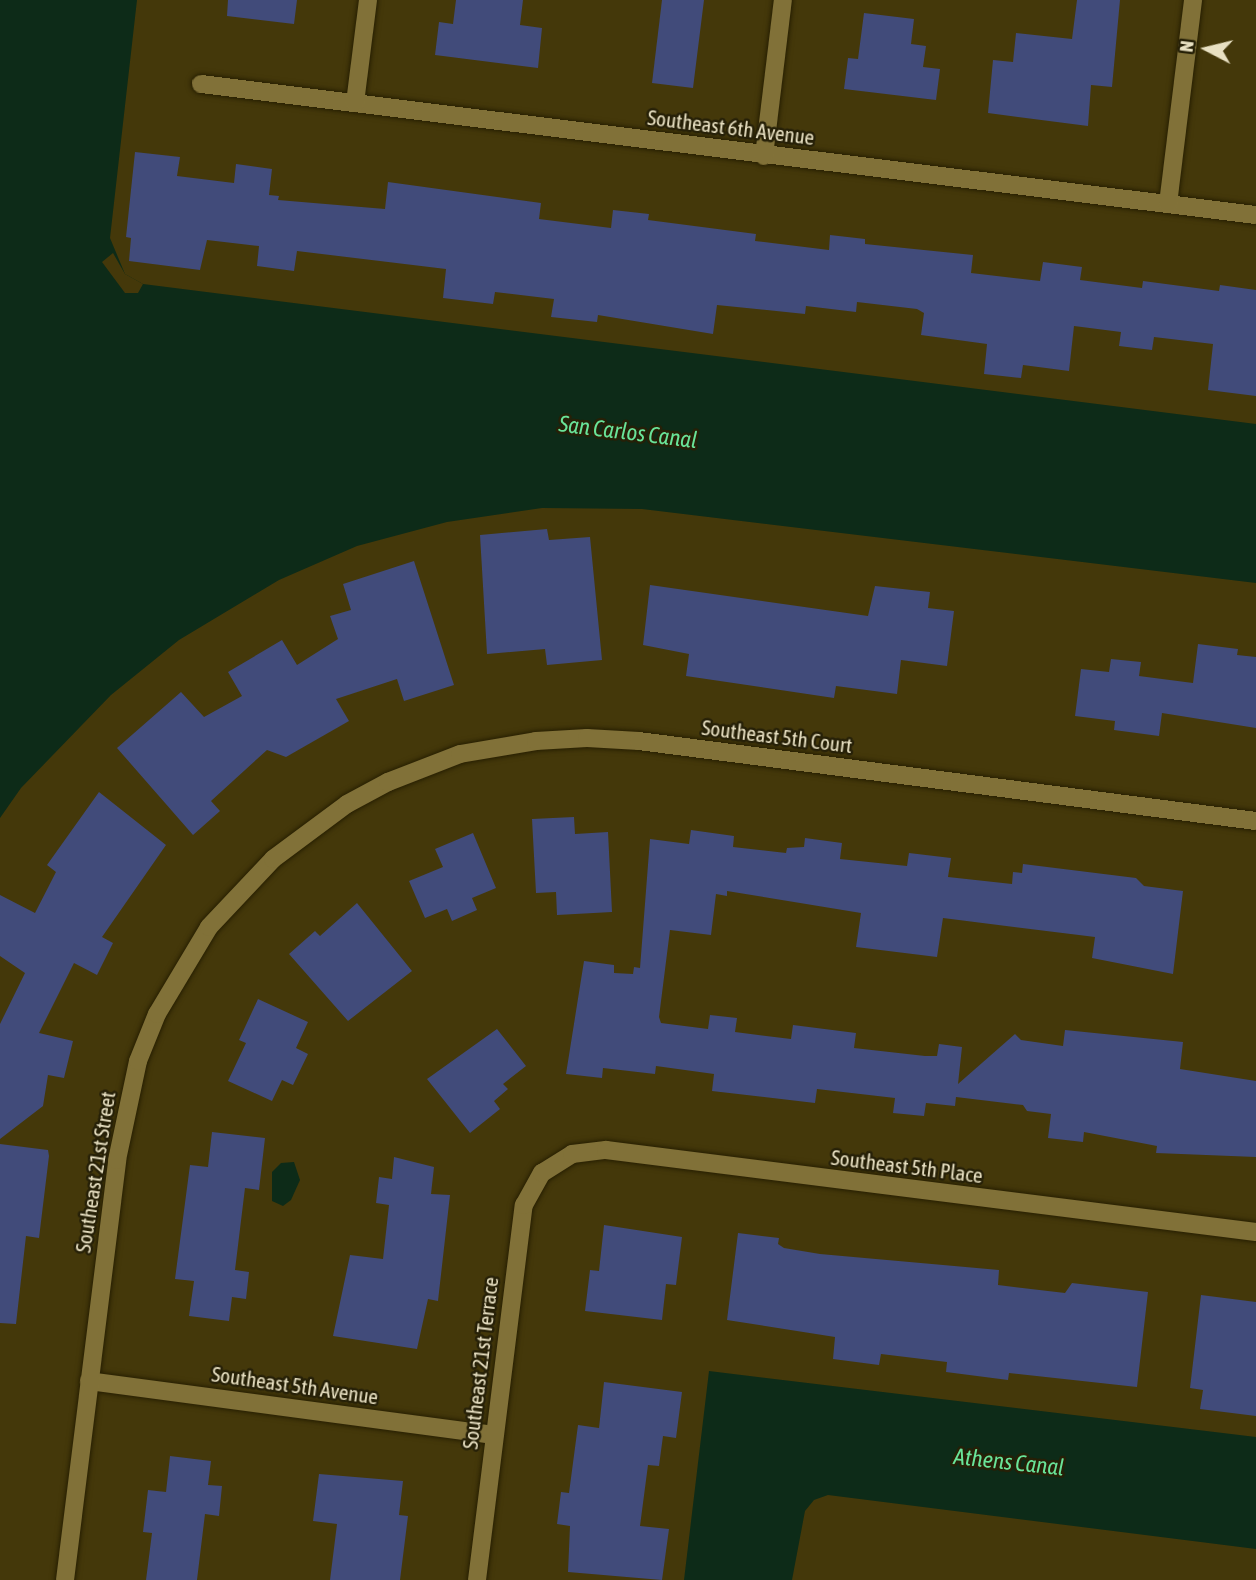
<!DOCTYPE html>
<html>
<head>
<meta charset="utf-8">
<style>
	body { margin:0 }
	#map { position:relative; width:1256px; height:1580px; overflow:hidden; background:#44380a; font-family:"Asap Condensed",sans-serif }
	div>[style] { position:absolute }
	.water>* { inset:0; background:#0d2b18 }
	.pier>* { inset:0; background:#44380a }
	.building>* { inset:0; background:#414b7a }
	.roads { filter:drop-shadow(0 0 2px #271f02) drop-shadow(0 0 2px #271f02) }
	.minor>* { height:18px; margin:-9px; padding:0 9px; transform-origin:9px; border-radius:9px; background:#817138 }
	span { translate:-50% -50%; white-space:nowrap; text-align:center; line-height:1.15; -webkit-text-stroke:5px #262007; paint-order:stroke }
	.street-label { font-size:21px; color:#e8e0c2 }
	.water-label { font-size:23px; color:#69e499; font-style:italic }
	.north { position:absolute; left:1172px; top:14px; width:70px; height:70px; -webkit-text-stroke:5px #262007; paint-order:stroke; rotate:277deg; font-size:19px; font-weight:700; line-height:28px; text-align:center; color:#e8e0c2 }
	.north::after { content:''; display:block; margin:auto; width:24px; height:32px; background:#e8e0c2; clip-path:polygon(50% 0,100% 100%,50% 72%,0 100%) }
</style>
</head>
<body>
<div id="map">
	<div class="water">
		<div style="clip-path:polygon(0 0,137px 0,110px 238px,125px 274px,143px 284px,1256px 424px,1256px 583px,642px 509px,542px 508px,447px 522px,357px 546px,279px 580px,179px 640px,111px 695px,21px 788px,0 818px)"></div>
		<div style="clip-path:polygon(294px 1162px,300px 1180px,291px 1200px,283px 1206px,272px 1201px,272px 1172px,281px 1163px)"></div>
		<div style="clip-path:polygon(709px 1371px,1256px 1437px,1256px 1549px,828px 1495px,814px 1500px,805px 1511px,792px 1580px,684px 1580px)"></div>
	</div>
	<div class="pier">
		<div style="clip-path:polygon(113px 253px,125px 274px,143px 284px,138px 293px,125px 293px,102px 262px)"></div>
	</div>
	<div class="building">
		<div style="clip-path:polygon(228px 0,297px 0,294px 24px,227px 16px)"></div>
		<div style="clip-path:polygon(456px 0,523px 0,520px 25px,542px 28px,538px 68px,435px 55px,439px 22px,453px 24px)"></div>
		<div style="clip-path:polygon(662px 0,704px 0,693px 88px,652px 83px)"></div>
		<div style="clip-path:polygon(1077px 0,1120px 0,1112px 87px,1091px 85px,1088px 126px,988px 113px,993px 60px,1013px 62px,1016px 33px,1072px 39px)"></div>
		<div style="clip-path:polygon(864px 13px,914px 19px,911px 44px,926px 46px,923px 67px,940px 69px,936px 100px,844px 89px,848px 58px,858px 59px)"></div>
		<div style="clip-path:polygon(135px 152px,180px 157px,177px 176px,234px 183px,236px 164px,272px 169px,269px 195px,279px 196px,278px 200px,385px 209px,388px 182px,541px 203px,539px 219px,611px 228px,613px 210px,649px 214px,648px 220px,756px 234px,755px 241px,829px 250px,830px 235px,865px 239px,865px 244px,973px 255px,971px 273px,1040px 281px,1043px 262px,1082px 267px,1080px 280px,1142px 288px,1143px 281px,1219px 291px,1220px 285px,1256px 290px,1256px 396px,1208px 390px,1213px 344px,1154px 337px,1152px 350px,1119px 346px,1121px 332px,1074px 326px,1069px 371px,1023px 365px,1021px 378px,984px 374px,987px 344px,921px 335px,924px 313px,917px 309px,857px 302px,856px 312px,806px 306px,805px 314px,717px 305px,713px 334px,598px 315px,597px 322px,551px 317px,554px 299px,495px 292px,493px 304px,443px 298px,446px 269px,297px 251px,294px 271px,257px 266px,259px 246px,207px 240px,200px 270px,129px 261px,131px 238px,126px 237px)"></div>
		<div style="clip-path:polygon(547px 529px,549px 540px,590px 537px,602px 660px,547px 665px,545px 649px,487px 654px,480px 535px)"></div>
		<div style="clip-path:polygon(414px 561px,454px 685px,404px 701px,397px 679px,336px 699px,349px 721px,286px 757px,267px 750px,211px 801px,220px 811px,193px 835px,117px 748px,181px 692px,204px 717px,242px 696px,228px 672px,282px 640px,297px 665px,338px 639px,330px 616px,351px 610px,343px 584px)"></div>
		<div style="clip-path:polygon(650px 585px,868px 616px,875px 586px,930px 592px,928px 608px,954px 611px,947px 666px,901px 660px,897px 694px,836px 686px,834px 698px,686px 676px,689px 654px,643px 645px)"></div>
		<div style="clip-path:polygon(1198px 644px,1238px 649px,1237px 655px,1256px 657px,1256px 728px,1162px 713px,1159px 736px,1114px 730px,1115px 721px,1075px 716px,1081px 669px,1109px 672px,1111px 659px,1141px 662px,1139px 676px,1193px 683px)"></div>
		<div style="clip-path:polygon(99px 792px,166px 845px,102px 937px,113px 943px,97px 975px,74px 963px,39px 1033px,73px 1041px,64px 1078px,48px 1075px,43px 1106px,0 1139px,0 1024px,25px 973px,0 956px,0 895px,35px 913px,56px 872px,47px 865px)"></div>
		<div style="clip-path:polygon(574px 817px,575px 834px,608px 832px,612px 912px,557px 915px,556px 892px,536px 893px,532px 819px)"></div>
		<div style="clip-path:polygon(691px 830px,734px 836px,733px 847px,786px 853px,787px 848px,804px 847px,805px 838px,842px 843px,840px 859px,907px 866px,909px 853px,951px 858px,948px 877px,1012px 884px,1013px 872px,1022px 873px,1023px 864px,1136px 878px,1144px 886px,1183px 891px,1173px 974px,1092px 958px,1095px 937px,943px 918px,937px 957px,856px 947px,861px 913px,727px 891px,727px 896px,716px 894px,711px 935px,670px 930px,659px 1017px,661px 1023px,708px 1029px,710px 1015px,737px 1018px,735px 1032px,791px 1039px,793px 1025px,856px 1033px,854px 1048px,925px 1056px,937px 1056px,939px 1044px,962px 1047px,958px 1084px,1015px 1034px,1021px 1040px,1063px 1046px,1065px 1030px,1183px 1042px,1180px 1069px,1256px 1081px,1256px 1157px,1156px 1153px,1157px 1146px,1084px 1132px,1083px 1142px,1048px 1138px,1051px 1114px,1027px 1111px,1023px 1105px,956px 1097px,955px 1106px,926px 1103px,924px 1116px,893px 1113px,895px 1098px,817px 1089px,815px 1103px,712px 1091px,714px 1074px,656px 1066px,655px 1074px,603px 1068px,602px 1078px,566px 1074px,584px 961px,614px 965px,614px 973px,633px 974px,634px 967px,640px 968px,650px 839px,689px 844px)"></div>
		<div style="clip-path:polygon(473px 833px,496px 888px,472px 898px,477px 910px,452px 921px,447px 909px,425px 918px,409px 881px,443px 867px,435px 849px)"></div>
		<div style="clip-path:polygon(357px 903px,412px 971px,348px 1021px,289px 954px,315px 931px,320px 936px)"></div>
		<div style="clip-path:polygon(258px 999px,308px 1022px,296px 1048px,308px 1054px,293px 1085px,282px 1080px,272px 1101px,228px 1081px,246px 1043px,239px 1040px)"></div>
		<div style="clip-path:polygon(497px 1029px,526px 1066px,503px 1084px,508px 1089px,494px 1101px,500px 1109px,470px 1133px,427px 1079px)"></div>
		<div style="clip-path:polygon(212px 1132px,265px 1138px,259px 1190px,245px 1188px,235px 1270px,249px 1272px,246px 1299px,232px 1297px,229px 1321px,189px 1316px,194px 1281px,175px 1279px,190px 1165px,208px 1167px)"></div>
		<div style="clip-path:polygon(0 1144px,48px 1150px,49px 1156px,39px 1238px,26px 1236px,16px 1324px,0 1323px)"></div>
		<div style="clip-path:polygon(394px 1157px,434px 1167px,431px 1194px,450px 1195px,438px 1301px,428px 1299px,417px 1349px,333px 1336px,350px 1255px,383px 1259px,389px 1205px,376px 1203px,379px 1177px,392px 1179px)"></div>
		<div style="clip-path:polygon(604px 1225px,682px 1237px,676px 1285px,666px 1284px,662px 1320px,585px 1311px,590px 1270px,599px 1271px)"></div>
		<div style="clip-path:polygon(738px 1233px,779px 1238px,778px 1244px,784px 1248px,820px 1254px,999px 1270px,998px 1285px,1065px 1293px,1072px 1283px,1148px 1292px,1137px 1387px,1009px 1373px,1008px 1380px,946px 1372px,947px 1362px,881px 1354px,879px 1365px,833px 1359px,835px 1337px,727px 1320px)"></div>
		<div style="clip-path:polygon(1201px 1295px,1256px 1302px,1256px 1416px,1200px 1409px,1203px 1390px,1190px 1388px)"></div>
		<div style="clip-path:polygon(604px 1382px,682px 1392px,676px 1438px,663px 1436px,659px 1466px,648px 1465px,640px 1526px,669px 1529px,662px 1580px,568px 1572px,570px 1526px,557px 1524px,561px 1492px,569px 1493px,578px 1425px,599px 1428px)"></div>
		<div style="clip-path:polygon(170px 1456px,211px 1461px,208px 1485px,222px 1486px,219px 1516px,205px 1514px,197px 1580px,146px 1580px,152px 1533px,143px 1532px,148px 1490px,166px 1492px)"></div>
		<div style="clip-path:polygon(319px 1474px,403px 1481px,399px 1515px,408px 1516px,400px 1580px,330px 1580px,337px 1524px,313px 1521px)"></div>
	</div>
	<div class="roads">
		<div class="minor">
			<div style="left:201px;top:84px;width:1063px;rotate:7.08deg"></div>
			<div style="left:355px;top:103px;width:104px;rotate:-82.8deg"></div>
			<div style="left:764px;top:156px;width:157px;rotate:-83.1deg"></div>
			<div style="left:1168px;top:204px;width:206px;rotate:-83deg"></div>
			<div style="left:89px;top:1381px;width:409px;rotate:7.6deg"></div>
			<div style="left:65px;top:1580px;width:423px;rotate:-82.9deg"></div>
			<div style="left:117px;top:1160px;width:101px;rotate:-78deg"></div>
			<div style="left:138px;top:1061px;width:51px;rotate:-68deg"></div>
			<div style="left:157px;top:1014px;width:101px;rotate:-59.1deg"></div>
			<div style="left:209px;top:927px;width:93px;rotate:-46.7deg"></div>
			<div style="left:273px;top:859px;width:92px;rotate:-36.6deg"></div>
			<div style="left:347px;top:804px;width:47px;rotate:-28.2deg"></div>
			<div style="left:388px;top:782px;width:77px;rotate:-21.3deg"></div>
			<div style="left:460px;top:754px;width:77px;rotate:-9.7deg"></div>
			<div style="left:536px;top:741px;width:51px;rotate:-3.4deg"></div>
			<div style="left:587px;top:738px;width:52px;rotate:3.3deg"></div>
			<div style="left:639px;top:741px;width:622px;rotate:7.39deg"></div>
			<div style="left:477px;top:1580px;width:378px;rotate:-82.9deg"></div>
			<div style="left:524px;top:1205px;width:37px;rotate:-61deg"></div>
			<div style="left:542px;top:1173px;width:36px;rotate:-32deg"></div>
			<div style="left:572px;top:1154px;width:34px;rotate:-7deg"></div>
			<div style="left:606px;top:1150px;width:655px;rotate:7.19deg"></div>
		</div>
	</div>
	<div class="street-label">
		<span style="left:731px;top:127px;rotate:7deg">Southeast 6th Avenue</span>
		<span style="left:777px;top:736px;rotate:7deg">Southeast 5th Court</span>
		<span style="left:907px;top:1166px;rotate:7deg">Southeast 5th Place</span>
		<span style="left:95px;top:1172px;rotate:-81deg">Southeast 21st Street</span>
		<span style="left:480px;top:1363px;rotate:-83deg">Southeast 21st Terrace</span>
		<span style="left:295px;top:1385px;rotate:8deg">Southeast 5th Avenue</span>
	</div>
	<div class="water-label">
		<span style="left:628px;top:432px;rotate:7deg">San Carlos Canal</span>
		<span style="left:1009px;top:1462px;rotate:6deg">Athens Canal</span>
	</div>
	<div class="north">N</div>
</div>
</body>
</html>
